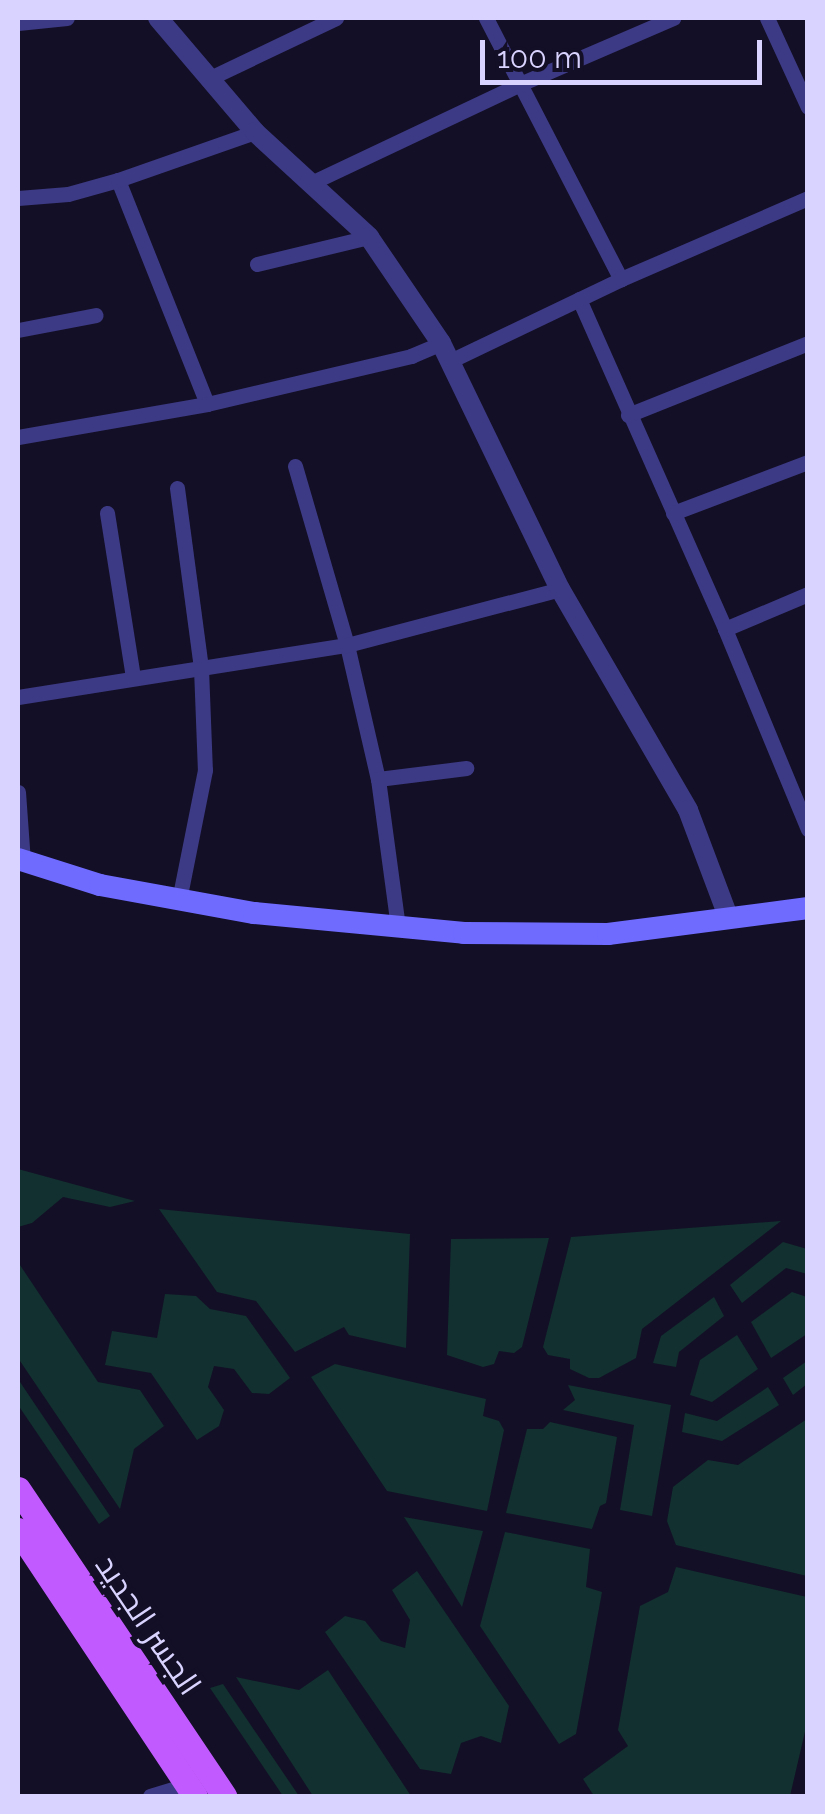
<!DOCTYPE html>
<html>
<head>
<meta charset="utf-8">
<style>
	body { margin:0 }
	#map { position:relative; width:825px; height:1814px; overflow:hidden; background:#130f26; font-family:Raleway,Cairo,sans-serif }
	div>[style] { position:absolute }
	.green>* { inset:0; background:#12302f }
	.minor>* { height:15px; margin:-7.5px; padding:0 7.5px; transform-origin:7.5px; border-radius:7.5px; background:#3d3a85 }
	.tertiary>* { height:20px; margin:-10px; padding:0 10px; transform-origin:10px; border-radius:10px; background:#3d3a85 }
	.secondary>* { height:22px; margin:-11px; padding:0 11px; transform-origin:11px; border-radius:11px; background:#6f6bff }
	.primary>* { height:25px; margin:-12.5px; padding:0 12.5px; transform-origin:12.5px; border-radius:12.5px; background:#c25bff }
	span { translate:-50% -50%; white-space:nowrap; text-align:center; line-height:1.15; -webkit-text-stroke:10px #130f26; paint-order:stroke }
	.street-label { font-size:32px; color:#d9d4ff }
	.frame { position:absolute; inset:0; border:20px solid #d9d4ff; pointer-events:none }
	.scale { position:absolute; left:480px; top:40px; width:282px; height:45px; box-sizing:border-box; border:5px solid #d9d4ff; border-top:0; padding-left:12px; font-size:30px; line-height:35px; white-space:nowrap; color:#d9d4ff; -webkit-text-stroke:8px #130f26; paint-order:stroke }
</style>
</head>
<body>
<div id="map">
	<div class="green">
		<div style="clip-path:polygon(18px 1169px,135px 1201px,110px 1207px,63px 1197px,32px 1223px,18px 1227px)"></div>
		<div style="clip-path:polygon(159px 1209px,410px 1234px,406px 1348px,349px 1335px,344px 1327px,295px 1352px,256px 1301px,217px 1292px)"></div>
		<div style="clip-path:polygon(781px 1221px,642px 1329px,636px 1358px,599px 1378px,589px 1378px,570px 1369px,570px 1359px,548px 1355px,543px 1347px,571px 1237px)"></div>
		<div style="clip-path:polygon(549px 1238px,522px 1347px,514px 1353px,499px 1351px,494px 1364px,483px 1367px,447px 1355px,451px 1239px)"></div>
		<div style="clip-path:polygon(783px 1242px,807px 1249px,807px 1274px,786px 1268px,742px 1303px,730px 1285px)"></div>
		<div style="clip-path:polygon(18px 1262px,98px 1382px,140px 1390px,164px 1426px,134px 1449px,120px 1509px,18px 1358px)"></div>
		<div style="clip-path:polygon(792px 1292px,807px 1297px,807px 1334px,771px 1358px,751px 1322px)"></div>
		<div style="clip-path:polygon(165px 1294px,196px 1296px,210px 1309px,246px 1316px,290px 1378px,269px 1394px,252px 1393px,234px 1369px,214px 1366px,208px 1387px,224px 1410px,219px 1426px,197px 1440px,151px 1373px,105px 1365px,112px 1331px,157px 1338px)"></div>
		<div style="clip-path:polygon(714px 1297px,724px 1316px,679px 1352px,676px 1367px,653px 1363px,661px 1336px)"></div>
		<div style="clip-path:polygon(737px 1335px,758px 1369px,712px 1402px,690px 1395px,700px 1360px)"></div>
		<div style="clip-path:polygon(807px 1361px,807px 1384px,793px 1395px,783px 1378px)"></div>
		<div style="clip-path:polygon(335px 1364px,486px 1399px,483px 1416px,499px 1421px,504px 1430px,487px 1511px,387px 1491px,311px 1377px)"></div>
		<div style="clip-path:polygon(18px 1379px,110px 1516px,99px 1524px,18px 1405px)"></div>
		<div style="clip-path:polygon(568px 1385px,671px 1405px,652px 1516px,620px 1510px,634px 1425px,563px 1410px,575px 1400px)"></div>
		<div style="clip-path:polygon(768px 1387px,779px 1405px,722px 1441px,682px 1432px,685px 1413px,717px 1421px)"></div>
		<div style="clip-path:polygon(807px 1419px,807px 1576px,676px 1545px,667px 1521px,673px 1487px,708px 1460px,738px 1465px)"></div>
		<div style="clip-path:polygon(550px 1422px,617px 1437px,606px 1503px,600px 1506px,592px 1529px,506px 1513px,527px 1429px,543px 1429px)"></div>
		<div style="clip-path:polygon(404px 1517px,483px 1531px,462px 1607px)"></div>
		<div style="clip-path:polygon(505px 1532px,590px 1549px,586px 1587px,602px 1592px,576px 1734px,559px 1744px,480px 1626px)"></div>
		<div style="clip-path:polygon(676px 1567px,807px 1597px,807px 1723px,790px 1796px,594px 1796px,583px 1779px,628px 1746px,618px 1730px,640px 1606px,668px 1592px)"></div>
		<div style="clip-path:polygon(417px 1571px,509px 1706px,501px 1743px,481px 1736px,461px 1743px,451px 1774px,420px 1769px,325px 1632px,345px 1616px,365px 1621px,381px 1641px,405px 1648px,410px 1620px,392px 1590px)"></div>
		<div style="clip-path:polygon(328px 1670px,411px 1796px,313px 1796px,236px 1677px,299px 1690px)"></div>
		<div style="clip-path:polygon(223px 1684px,299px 1796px,283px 1796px,210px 1688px)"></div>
	</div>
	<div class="minor">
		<div style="left:486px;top:18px;width:294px;rotate:62.7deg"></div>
		<div style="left:767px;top:18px;width:98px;rotate:65.3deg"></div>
		<div style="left:18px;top:23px;width:49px;rotate:-5.8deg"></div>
		<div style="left:208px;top:79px;width:142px;rotate:-25.5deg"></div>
		<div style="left:118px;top:180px;width:241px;rotate:68.3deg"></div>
		<div style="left:311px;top:183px;width:231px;rotate:-25.3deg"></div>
		<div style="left:520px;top:84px;width:167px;rotate:-23.3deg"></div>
		<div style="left:18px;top:198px;width:50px;rotate:-4.6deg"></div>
		<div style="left:68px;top:194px;width:52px;rotate:-15.6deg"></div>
		<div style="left:118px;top:180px;width:145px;rotate:-19.3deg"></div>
		<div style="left:257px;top:264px;width:115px;rotate:-13.6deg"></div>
		<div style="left:579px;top:299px;width:361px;rotate:66.1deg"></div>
		<div style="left:725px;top:629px;width:217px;rotate:67.5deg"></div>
		<div style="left:18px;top:330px;width:79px;rotate:-10.9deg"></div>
		<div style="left:450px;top:361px;width:190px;rotate:-25.6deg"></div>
		<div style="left:621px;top:279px;width:204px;rotate:-23.4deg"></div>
		<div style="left:628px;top:415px;width:194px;rotate:-21.8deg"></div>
		<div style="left:18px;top:437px;width:192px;rotate:-9.9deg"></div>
		<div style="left:207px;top:404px;width:210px;rotate:-13.2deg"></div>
		<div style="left:411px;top:356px;width:33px;rotate:-23deg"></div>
		<div style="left:295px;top:466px;width:186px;rotate:73.8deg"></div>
		<div style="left:347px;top:645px;width:138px;rotate:77deg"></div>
		<div style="left:378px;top:779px;width:149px;rotate:82.3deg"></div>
		<div style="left:177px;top:488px;width:182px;rotate:82.4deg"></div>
		<div style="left:201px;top:668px;width:102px;rotate:87.8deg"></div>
		<div style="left:205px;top:770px;width:133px;rotate:101.3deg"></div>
		<div style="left:107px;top:513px;width:166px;rotate:81deg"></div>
		<div style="left:673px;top:513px;width:144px;rotate:-20.7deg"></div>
		<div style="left:725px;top:629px;width:90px;rotate:-22.9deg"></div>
		<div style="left:18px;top:697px;width:333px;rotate:-9deg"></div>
		<div style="left:347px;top:645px;width:220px;rotate:-14.7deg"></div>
		<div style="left:378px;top:779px;width:89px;rotate:-7.1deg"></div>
		<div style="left:18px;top:792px;width:69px;rotate:85.9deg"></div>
		<div style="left:150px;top:1796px;width:39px;rotate:-17deg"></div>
	</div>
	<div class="tertiary">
		<div style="left:158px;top:18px;width:150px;rotate:49.6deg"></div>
		<div style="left:255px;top:132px;width:155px;rotate:42.6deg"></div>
		<div style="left:369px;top:237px;width:128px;rotate:55.8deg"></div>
		<div style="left:441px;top:343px;width:273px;rotate:64.2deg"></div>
		<div style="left:560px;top:589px;width:255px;rotate:59.9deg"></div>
		<div style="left:688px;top:810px;width:116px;rotate:69.4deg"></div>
	</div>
	<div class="secondary">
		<div style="left:18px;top:859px;width:86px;rotate:17.6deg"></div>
		<div style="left:100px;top:885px;width:157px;rotate:10.3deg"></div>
		<div style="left:254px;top:913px;width:211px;rotate:5.4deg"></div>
		<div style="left:464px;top:933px;width:144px;rotate:0.4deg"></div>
		<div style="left:608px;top:934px;width:202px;rotate:-7.4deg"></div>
	</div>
	<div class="primary">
		<div style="left:18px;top:1489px;width:370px;rotate:56.1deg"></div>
		<div style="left:18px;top:1530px;width:320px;rotate:56.4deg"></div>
	</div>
	<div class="street-label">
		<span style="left:148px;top:1625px;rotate:56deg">الجسر الجديد</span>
	</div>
	<div class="frame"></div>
	<div class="scale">100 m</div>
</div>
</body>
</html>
